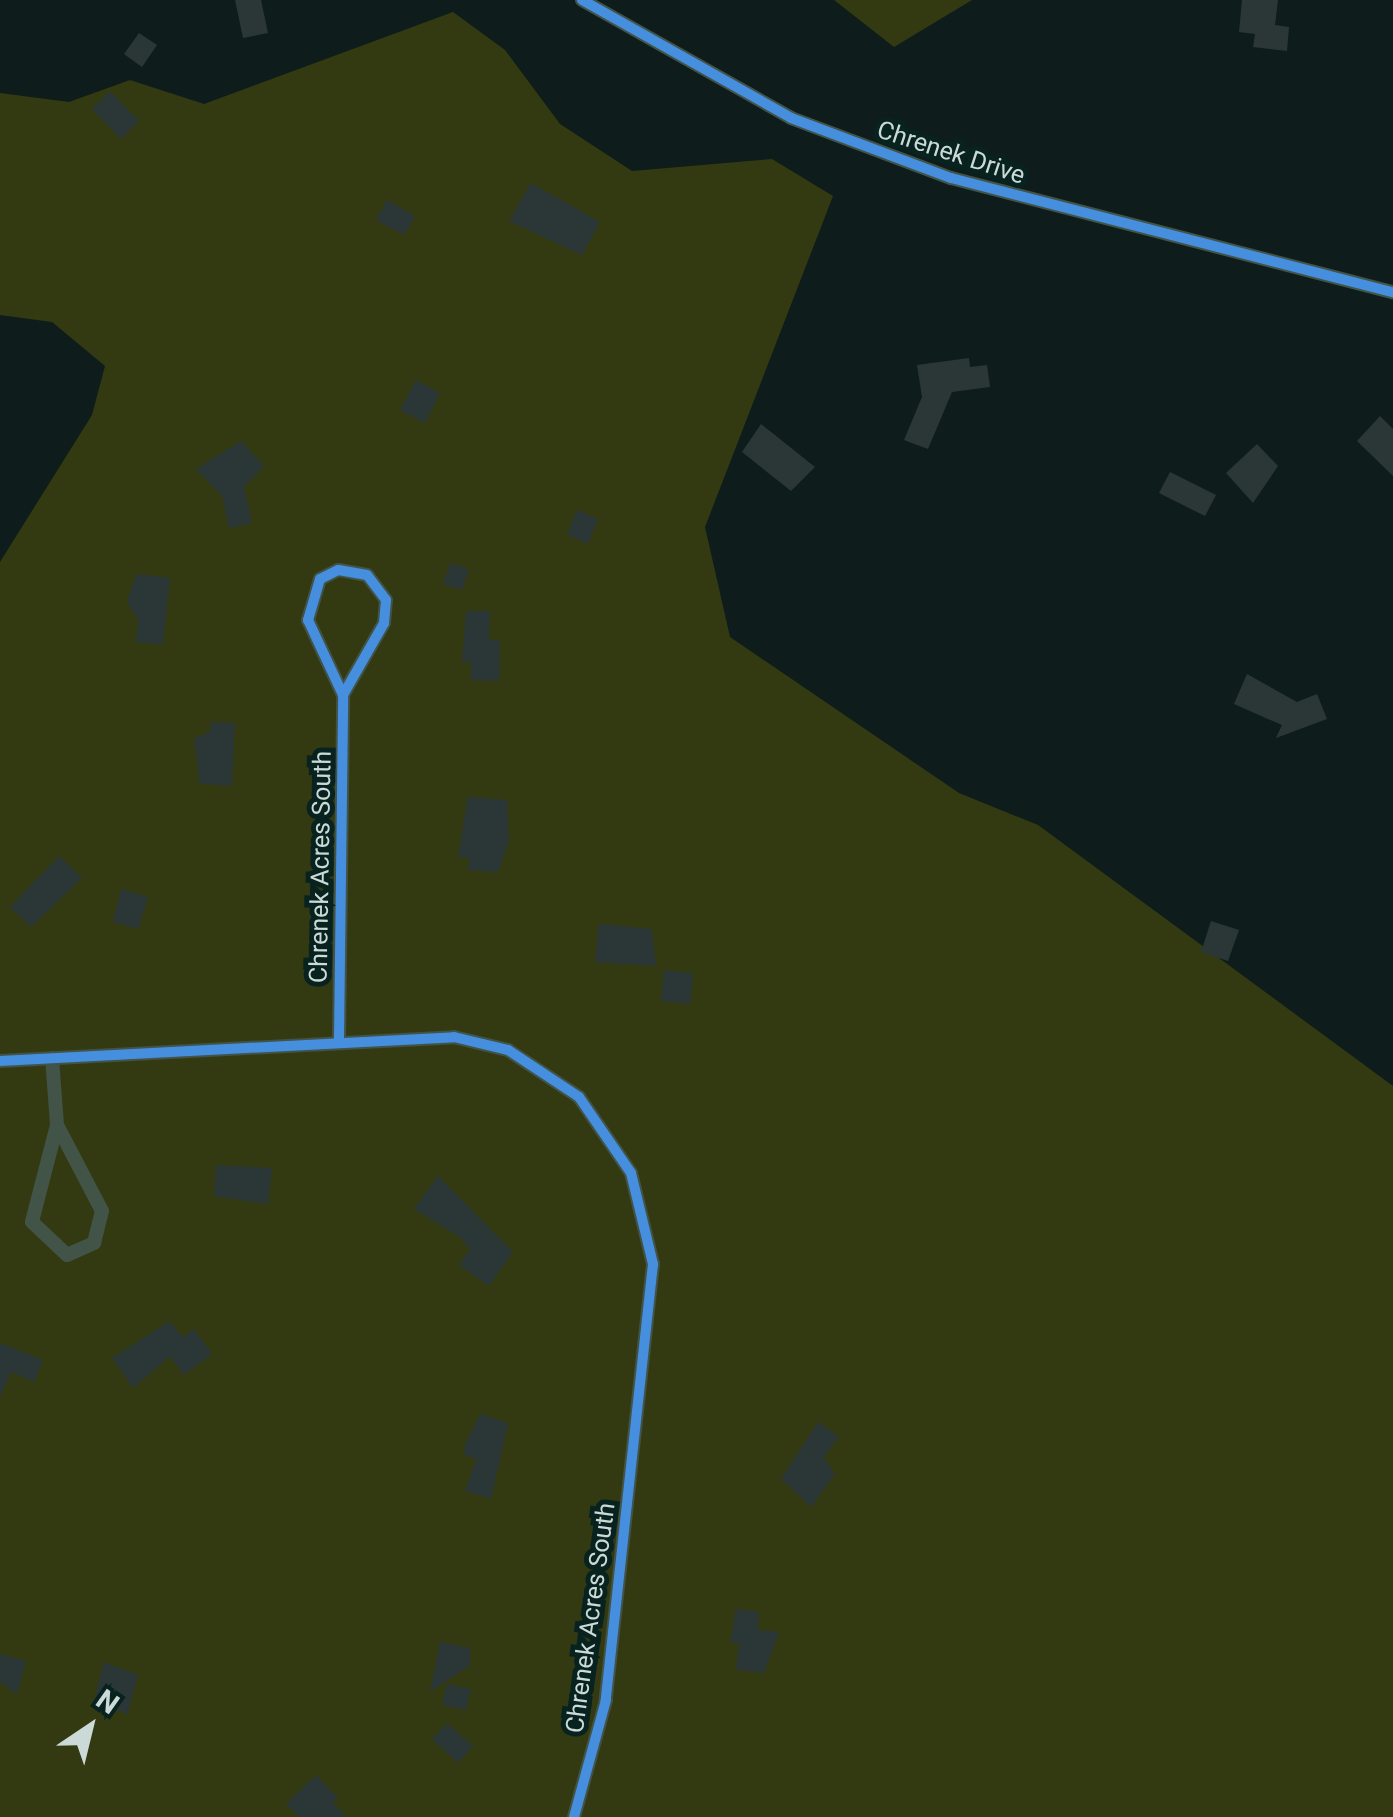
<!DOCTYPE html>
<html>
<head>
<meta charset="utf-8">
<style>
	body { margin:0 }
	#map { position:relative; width:1393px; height:1817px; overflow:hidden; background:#0e1d1b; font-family:Roboto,sans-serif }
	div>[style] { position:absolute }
	.green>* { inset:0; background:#333a12 }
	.building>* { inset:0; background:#2b3737 }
	.minor>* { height:14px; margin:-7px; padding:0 7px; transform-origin:7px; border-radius:7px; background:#425348 }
	.cycleway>* { height:10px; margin:-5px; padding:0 5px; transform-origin:5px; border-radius:5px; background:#468fdf }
	span { translate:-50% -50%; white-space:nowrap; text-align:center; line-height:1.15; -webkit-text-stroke:10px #08231f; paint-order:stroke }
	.street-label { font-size:25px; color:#cbdad7 }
	.north { position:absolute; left:40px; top:1677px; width:100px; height:100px; -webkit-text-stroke:8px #08231f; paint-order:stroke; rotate:35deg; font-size:28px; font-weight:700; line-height:40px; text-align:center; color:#cbdad7 }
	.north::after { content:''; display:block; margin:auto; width:35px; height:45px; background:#cbdad7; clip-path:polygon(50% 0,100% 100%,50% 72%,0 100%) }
</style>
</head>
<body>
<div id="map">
	<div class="green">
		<div style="clip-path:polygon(834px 0,972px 0,894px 47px)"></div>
		<div style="clip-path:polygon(453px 12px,505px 50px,560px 124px,632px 171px,772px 159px,833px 196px,705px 527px,730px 637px,959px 793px,1038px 825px,1393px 1086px,1393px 1817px,0 1817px,0 562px,92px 415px,105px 366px,52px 322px,0 315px,0 93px,69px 102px,130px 80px,204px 104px)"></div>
	</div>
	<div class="building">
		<div style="clip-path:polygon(235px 0,261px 0,268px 33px,243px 38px)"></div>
		<div style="clip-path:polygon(1242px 0,1278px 0,1275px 25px,1289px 27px,1287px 51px,1253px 47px,1255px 34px,1239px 32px)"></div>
		<div style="clip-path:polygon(139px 33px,157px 45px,142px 67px,124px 54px)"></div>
		<div style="clip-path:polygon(110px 91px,139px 121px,121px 139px,92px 109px)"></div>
		<div style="clip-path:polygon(531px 183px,600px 222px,582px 255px,509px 221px)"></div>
		<div style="clip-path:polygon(387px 200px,415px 216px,404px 235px,376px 220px)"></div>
		<div style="clip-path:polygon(969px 358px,970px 367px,987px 365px,990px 387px,952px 392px,928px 449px,904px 440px,922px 397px,917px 365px)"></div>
		<div style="clip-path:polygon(416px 380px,440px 393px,425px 423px,400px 410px)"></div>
		<div style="clip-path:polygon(1380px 416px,1393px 429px,1393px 476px,1357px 441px)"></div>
		<div style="clip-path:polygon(761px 424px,815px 467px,791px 491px,742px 452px)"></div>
		<div style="clip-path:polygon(241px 441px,264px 466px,244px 487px,252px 523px,229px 528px,222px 496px,196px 469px)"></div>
		<div style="clip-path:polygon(1257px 444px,1278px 466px,1253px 503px,1226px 473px)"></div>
		<div style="clip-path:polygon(1170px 472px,1216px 495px,1205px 516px,1159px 493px)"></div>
		<div style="clip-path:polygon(577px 510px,598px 519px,588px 544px,567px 535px)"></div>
		<div style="clip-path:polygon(450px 563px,469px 569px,462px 590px,443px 584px)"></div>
		<div style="clip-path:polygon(136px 574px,170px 578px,163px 645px,136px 642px,138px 619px,127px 602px)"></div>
		<div style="clip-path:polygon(466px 611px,490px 611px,489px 640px,500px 641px,499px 681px,471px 680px,471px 662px,462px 662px)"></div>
		<div style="clip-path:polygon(1247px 674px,1297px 702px,1317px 694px,1327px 719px,1276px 738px,1282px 725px,1234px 704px)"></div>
		<div style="clip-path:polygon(211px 722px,235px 723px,232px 786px,200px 784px,194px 738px,210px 732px)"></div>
		<div style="clip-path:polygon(468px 797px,507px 800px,509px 840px,498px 872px,468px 870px,469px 858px,458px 857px)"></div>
		<div style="clip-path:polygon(59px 856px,82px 878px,31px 927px,10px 907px)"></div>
		<div style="clip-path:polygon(121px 889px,148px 897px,138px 929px,113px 922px)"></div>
		<div style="clip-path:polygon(1211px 921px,1239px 930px,1228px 961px,1201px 952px)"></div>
		<div style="clip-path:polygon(599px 924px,652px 929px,656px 966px,595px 962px)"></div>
		<div style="clip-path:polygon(664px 970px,693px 973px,690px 1004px,661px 1001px)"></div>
		<div style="clip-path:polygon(216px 1165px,272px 1168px,268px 1204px,214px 1196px)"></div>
		<div style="clip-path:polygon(438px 1176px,513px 1252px,489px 1286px,459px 1265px,470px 1249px,461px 1238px,414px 1209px)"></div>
		<div style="clip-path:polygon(170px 1321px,182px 1337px,194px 1329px,212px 1354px,184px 1375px,170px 1356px,133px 1388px,112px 1358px)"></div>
		<div style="clip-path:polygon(0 1343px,43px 1360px,34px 1382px,11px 1372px,0 1397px)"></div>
		<div style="clip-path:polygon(480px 1414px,508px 1423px,491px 1499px,465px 1491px,476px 1459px,464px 1455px,465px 1445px)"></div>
		<div style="clip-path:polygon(818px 1422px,839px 1437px,824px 1457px,835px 1474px,811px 1507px,781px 1479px)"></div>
		<div style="clip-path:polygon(736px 1609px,759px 1612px,758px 1630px,779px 1632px,764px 1673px,736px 1670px,739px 1643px,730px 1642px)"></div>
		<div style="clip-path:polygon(440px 1642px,470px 1648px,470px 1665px,430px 1692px)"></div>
		<div style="clip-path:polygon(0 1654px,26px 1661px,17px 1694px,0 1682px)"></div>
		<div style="clip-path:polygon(104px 1662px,138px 1675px,127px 1715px,95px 1697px)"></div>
		<div style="clip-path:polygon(447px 1684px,471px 1689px,466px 1710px,442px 1705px)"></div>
		<div style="clip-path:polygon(447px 1723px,473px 1746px,458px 1763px,432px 1739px)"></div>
		<div style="clip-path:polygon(316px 1775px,338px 1798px,333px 1803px,346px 1817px,299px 1817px,286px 1804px)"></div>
	</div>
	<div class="minor">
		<div style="left:582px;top:0;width:240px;rotate:29.4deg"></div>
		<div style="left:791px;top:118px;width:171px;rotate:20.6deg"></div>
		<div style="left:951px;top:178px;width:456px;rotate:14.5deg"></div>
		<div style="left:339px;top:1039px;width:344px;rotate:-89.3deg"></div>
		<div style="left:343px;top:695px;width:83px;rotate:-60.3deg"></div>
		<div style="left:384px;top:623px;width:23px;rotate:-85deg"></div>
		<div style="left:386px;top:600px;width:31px;rotate:-127deg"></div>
		<div style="left:367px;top:575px;width:29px;rotate:-170deg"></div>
		<div style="left:338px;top:570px;width:20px;rotate:153deg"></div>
		<div style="left:320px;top:579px;width:43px;rotate:106.3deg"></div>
		<div style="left:308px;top:620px;width:83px;rotate:65deg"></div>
		<div style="left:52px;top:1058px;width:67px;rotate:85.7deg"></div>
		<div style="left:57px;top:1125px;width:100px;rotate:104.5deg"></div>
		<div style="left:32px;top:1222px;width:48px;rotate:43.3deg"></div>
		<div style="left:67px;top:1255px;width:30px;rotate:-24deg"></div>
		<div style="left:94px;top:1243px;width:33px;rotate:-76deg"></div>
		<div style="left:102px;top:1211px;width:97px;rotate:-117.6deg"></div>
		<div style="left:0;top:1061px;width:455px;rotate:-3deg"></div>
		<div style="left:454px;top:1037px;width:56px;rotate:13.5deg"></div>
		<div style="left:508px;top:1050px;width:85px;rotate:33.5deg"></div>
		<div style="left:579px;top:1097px;width:92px;rotate:55.6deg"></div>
		<div style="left:631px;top:1173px;width:94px;rotate:76.4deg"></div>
		<div style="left:653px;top:1264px;width:439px;rotate:96.2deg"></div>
		<div style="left:606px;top:1700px;width:121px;rotate:105.3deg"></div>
	</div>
	<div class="cycleway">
		<div style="left:582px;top:0;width:240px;rotate:29.4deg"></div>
		<div style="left:791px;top:118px;width:171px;rotate:20.6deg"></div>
		<div style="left:951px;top:178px;width:456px;rotate:14.5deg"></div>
		<div style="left:339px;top:1039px;width:344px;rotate:-89.3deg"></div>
		<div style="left:343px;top:695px;width:83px;rotate:-60.3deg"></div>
		<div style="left:384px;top:623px;width:23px;rotate:-85deg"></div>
		<div style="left:386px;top:600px;width:31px;rotate:-127deg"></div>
		<div style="left:367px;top:575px;width:29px;rotate:-170deg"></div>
		<div style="left:338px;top:570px;width:20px;rotate:153deg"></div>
		<div style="left:320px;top:579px;width:43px;rotate:106.3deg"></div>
		<div style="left:308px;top:620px;width:83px;rotate:65deg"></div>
		<div style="left:0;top:1061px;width:455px;rotate:-3deg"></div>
		<div style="left:454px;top:1037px;width:56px;rotate:13.5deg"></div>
		<div style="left:508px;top:1050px;width:85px;rotate:33.5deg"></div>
		<div style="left:579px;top:1097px;width:92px;rotate:55.6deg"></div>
		<div style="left:631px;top:1173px;width:94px;rotate:76.4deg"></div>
		<div style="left:653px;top:1264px;width:439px;rotate:96.2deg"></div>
		<div style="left:606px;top:1700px;width:121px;rotate:105.3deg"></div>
	</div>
	<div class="street-label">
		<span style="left:951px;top:153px;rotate:18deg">Chrenek Drive</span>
		<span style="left:321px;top:867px;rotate:-89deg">Chrenek Acres South</span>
		<span style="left:591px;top:1618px;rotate:-82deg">Chrenek Acres South</span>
	</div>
	<div class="north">N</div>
</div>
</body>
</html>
